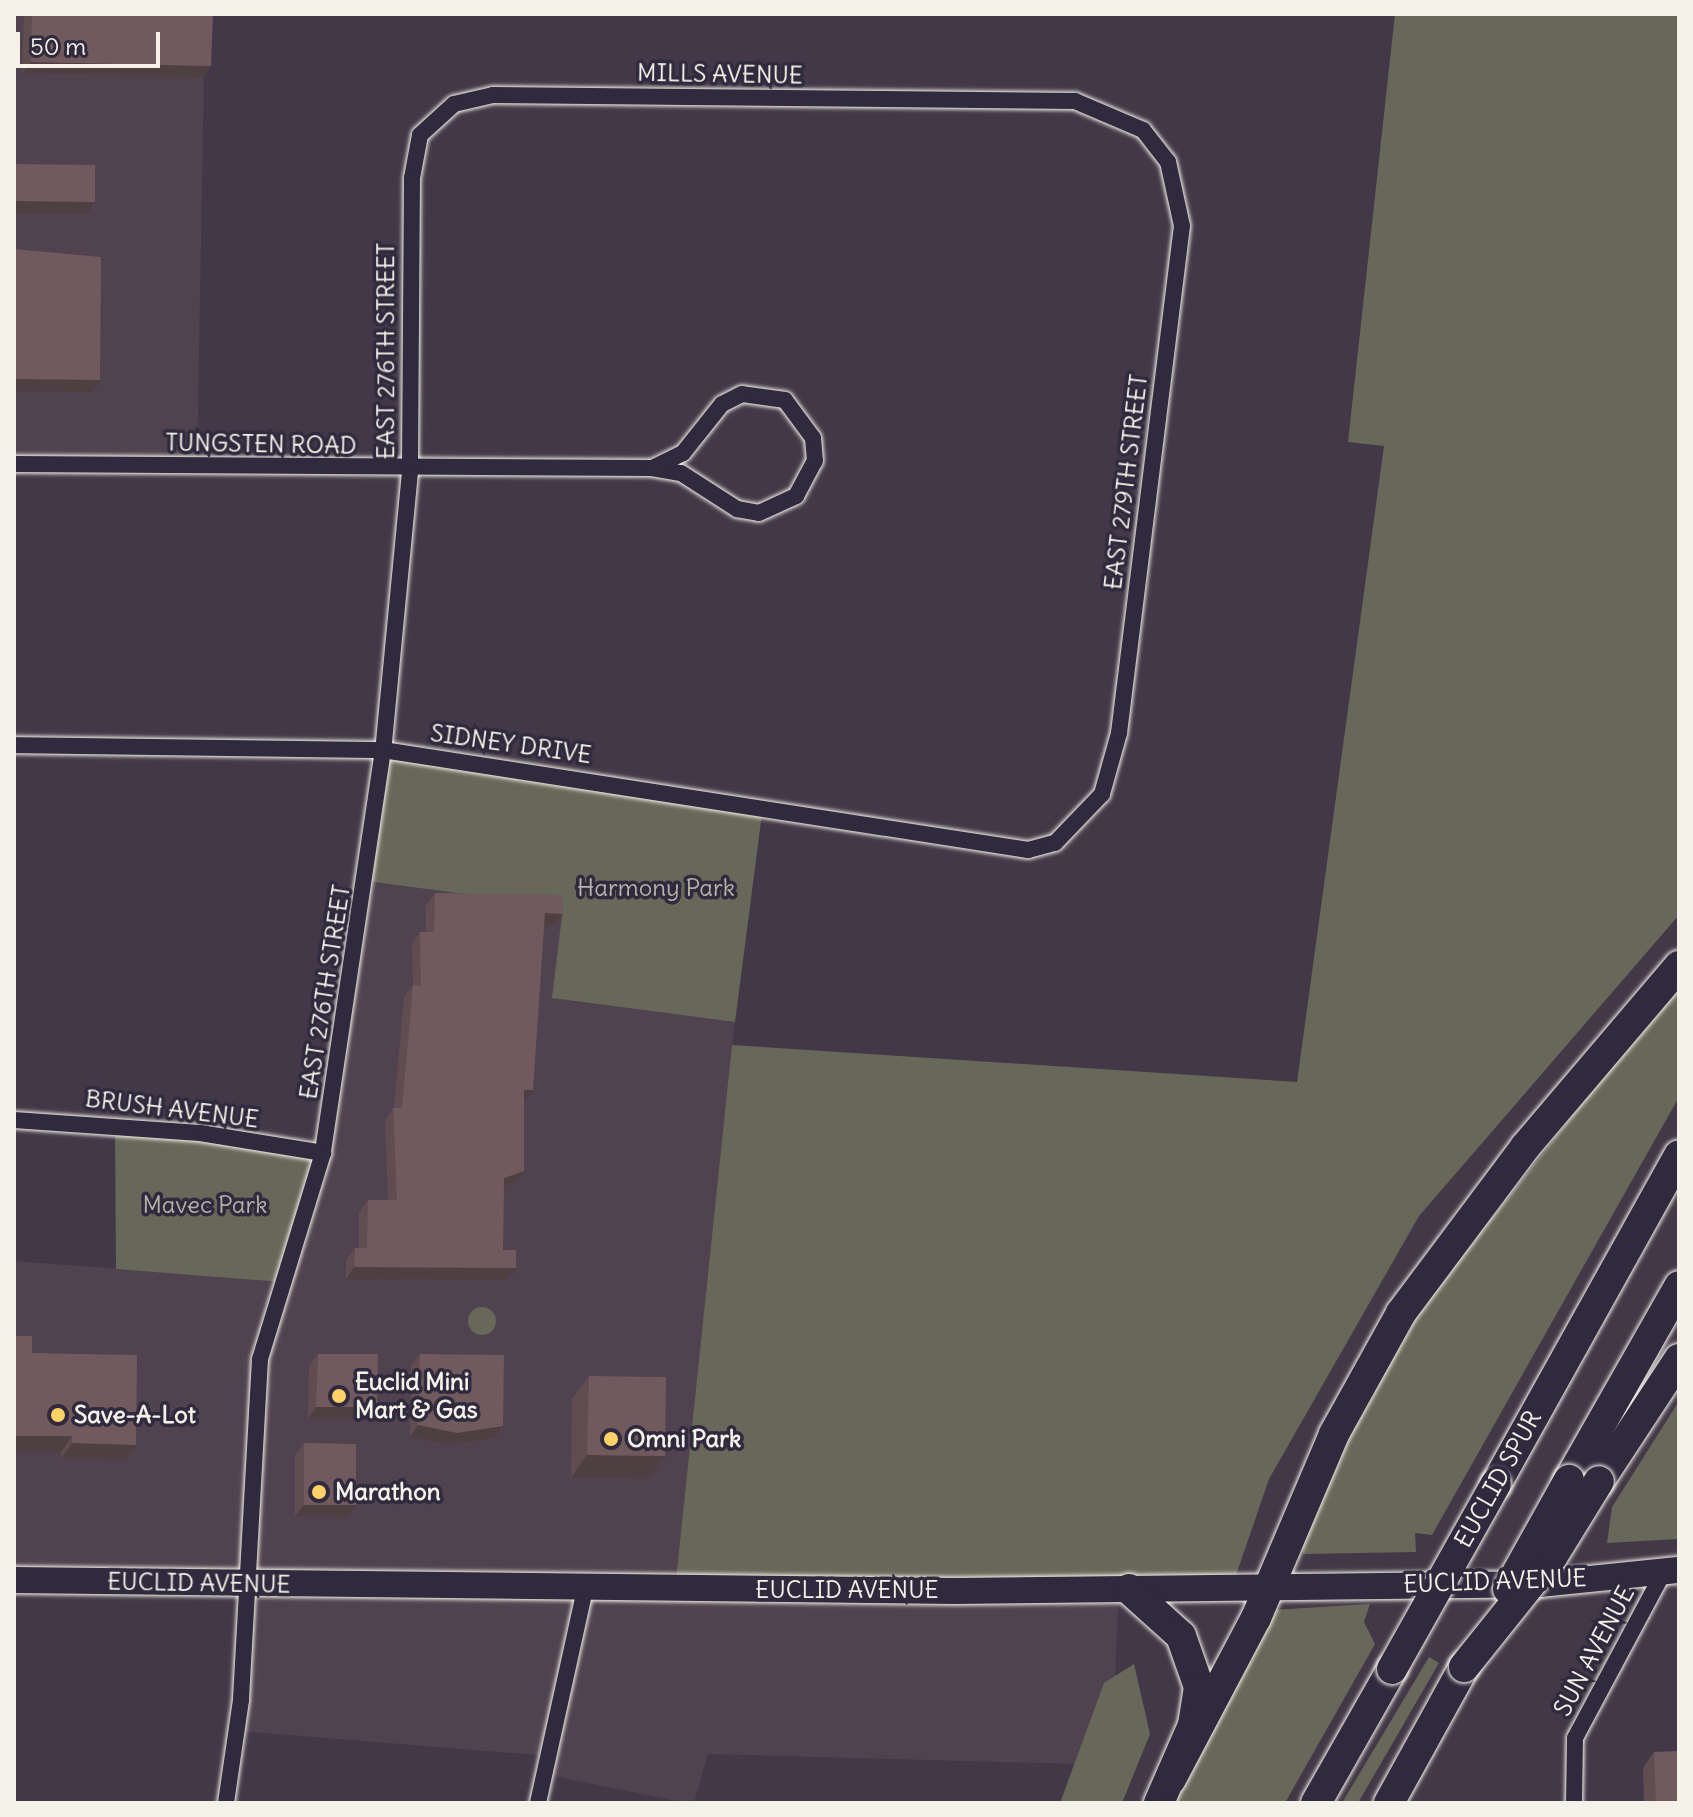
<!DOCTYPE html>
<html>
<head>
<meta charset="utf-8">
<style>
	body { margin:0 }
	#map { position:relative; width:1693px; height:1817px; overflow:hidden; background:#423847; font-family:Delius,sans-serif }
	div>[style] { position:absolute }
	.built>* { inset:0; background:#50424e }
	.green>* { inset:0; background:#67685a }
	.round { border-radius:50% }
	.roads { filter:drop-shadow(0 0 2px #f4f1e8) drop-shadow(0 0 2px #f4f1e8) }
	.street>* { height:16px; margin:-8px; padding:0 8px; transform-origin:8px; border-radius:8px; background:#2f2a3d }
	.primary>* { height:26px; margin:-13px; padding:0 13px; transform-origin:13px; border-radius:13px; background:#2f2a3d }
	.highway>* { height:30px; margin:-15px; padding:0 15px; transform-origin:15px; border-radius:15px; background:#2f2a3d }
	.bridges { filter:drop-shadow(0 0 2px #f4f1e8) drop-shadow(0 0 2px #f4f1e8) }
	.highway-bridge>* { height:30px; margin:-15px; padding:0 15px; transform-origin:15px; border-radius:15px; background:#2f2a3d }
	.wall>* { inset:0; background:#604d51 }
	.shaded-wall>* { inset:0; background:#4e3f42 }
	.building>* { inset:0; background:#705a5e }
	.dots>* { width:22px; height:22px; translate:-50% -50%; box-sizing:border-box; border:4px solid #2f2a3d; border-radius:50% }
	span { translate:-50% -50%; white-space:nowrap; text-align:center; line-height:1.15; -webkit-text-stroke:7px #2f2a3d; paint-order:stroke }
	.street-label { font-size:24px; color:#f4f1e8 }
	.park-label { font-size:24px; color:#b5b3a8 }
	.poi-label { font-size:24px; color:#f4f1e8; font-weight:700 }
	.left { translate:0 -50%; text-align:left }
	.frame { position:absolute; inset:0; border:16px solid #f4f1e8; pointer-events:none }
	.scale { position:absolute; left:16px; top:32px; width:144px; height:36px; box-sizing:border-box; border:4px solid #f4f1e8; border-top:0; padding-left:10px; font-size:24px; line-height:28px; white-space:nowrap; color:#f4f1e8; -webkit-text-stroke:6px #2f2a3d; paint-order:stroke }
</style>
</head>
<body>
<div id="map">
	<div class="built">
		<div style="clip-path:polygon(14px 14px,205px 14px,197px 468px,14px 464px)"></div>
		<div style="clip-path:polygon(366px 881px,563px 907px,553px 998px,735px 1022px,675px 1589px,1119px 1589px,1115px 1676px,1078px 1764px,708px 1754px,694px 1803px,685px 1803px,544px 1774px,548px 1756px,237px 1731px,244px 1585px,14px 1580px,14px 1261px,282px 1281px,324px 1153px)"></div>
	</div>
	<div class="green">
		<div style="clip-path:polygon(1395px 14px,1679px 14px,1679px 915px,1419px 1216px,1269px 1479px,1232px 1587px,675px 1589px,732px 1045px,1297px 1082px,1384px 446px,1348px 442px)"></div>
		<div style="clip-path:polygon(383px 750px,763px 806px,735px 1022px,552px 998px,563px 907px,366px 881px)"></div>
		<div style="clip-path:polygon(1679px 980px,1679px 1097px,1432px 1535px,1415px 1533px,1416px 1552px,1303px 1554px,1303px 1537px,1347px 1437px,1404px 1330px)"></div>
		<div style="clip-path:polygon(115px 1125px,323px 1153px,282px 1282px,116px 1269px)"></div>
		<div class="round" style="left:468px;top:1307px;width:28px;height:28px"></div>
		<div style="clip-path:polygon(1679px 1401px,1679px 1539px,1607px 1543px,1612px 1507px)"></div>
		<div style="clip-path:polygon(1370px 1604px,1364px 1622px,1375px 1644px,1285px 1803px,1174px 1803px,1272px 1610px)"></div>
		<div style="clip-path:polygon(1429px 1657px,1439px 1663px,1358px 1803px,1342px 1803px)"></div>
		<div style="clip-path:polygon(1134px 1664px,1150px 1734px,1122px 1803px,1060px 1803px,1104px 1683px)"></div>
	</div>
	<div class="roads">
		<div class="street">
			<div style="left:14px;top:464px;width:638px;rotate:0.36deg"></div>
			<div style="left:652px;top:468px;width:29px;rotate:10deg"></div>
			<div style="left:681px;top:473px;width:67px;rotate:32.7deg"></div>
			<div style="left:737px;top:509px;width:22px;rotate:10deg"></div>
			<div style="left:759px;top:513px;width:41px;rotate:-24.7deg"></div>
			<div style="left:796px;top:496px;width:40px;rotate:-62deg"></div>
			<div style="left:815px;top:461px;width:23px;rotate:-95deg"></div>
			<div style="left:813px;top:438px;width:47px;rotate:-126.4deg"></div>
			<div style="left:785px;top:400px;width:43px;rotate:-172.1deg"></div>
			<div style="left:742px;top:394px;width:22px;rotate:153deg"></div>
			<div style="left:722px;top:404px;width:63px;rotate:128.5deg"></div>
			<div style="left:683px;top:453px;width:34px;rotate:154deg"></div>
			<div style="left:14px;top:745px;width:369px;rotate:0.8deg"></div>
			<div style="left:383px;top:750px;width:653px;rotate:8.81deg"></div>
			<div style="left:1028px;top:850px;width:28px;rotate:-15deg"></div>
			<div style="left:1055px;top:843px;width:68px;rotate:-46.2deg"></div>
			<div style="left:1102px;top:794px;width:63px;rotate:-74.4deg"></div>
			<div style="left:1119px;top:733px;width:511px;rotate:-82.92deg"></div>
			<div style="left:1182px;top:226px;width:66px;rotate:-102.3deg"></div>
			<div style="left:1168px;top:162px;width:41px;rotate:-128deg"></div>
			<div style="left:1143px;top:130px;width:74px;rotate:-156.9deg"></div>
			<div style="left:1075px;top:101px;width:582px;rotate:-179.41deg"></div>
			<div style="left:493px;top:95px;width:40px;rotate:167deg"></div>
			<div style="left:454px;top:104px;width:46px;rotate:137.6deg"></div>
			<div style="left:420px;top:135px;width:44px;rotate:100.5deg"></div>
			<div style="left:412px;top:178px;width:294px;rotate:90.4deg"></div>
			<div style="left:410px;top:472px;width:279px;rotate:95.5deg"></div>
			<div style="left:383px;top:750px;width:407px;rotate:98.5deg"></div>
			<div style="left:323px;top:1153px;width:215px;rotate:107deg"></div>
			<div style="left:260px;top:1359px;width:342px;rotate:93.2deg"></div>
			<div style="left:241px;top:1700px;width:104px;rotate:98.3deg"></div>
			<div style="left:14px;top:1120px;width:186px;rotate:4deg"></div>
			<div style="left:200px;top:1133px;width:125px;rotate:9.2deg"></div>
			<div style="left:538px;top:1803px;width:219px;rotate:-77.6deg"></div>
			<div style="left:1574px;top:1803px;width:65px;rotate:-89.1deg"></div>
			<div style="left:1575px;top:1738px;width:189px;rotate:-61.9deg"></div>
		</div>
		<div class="primary">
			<div style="left:14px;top:1580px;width:940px;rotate:0.67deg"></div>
			<div style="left:954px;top:1591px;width:586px;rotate:-0.68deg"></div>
			<div style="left:1540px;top:1584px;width:140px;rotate:-5.8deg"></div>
		</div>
		<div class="highway">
			<div style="left:1569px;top:1480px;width:223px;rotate:-60.4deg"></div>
			<div style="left:1599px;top:1481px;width:146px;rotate:-56.7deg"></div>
			<div style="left:1496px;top:1484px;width:376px;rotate:-60.9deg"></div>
			<div style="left:1129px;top:1589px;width:70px;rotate:42.1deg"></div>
			<div style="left:1181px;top:1636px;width:54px;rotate:70.6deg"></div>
			<div style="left:1199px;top:1687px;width:38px;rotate:99deg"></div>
			<div style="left:1193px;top:1725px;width:85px;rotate:113.6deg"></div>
			<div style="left:1171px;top:1779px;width:182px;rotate:-62.2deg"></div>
			<div style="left:1256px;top:1618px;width:200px;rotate:-67deg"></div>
			<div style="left:1334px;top:1434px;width:138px;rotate:-61deg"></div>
			<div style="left:1401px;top:1313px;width:207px;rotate:-53.2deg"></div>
			<div style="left:1525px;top:1147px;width:238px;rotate:-49.6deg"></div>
			<div style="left:1316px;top:1803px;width:154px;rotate:-60.4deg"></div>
			<div style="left:1389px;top:1803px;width:155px;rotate:-61.1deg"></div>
		</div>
	</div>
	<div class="bridges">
		<div class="highway-bridge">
			<div style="left:1508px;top:1589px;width:125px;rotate:-60.8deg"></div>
			<div style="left:1464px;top:1667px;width:141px;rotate:-51.3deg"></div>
			<div style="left:1552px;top:1557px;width:89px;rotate:-58.3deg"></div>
			<div style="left:1392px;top:1669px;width:212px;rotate:-60.7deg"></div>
		</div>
	</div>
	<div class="wall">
		<div style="clip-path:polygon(24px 14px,213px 14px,203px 78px,22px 73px)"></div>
		<div style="clip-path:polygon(435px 893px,563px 914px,554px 925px,544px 925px,516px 1183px,504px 1187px,503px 1250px,516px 1268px,508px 1280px,346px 1279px,346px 1260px,355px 1248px,359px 1248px,359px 1212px,368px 1200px,388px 1200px,385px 1120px,393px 1108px,394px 1108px,404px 997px,413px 985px,412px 944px,420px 932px,426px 932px,426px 905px)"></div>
		<div style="clip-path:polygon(32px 1353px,125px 1460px,61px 1459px,61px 1452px)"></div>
		<div style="clip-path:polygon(318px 1354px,377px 1407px,369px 1419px,308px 1419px,309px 1366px)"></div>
		<div style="clip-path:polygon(420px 1354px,503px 1426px,495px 1438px,449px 1445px,410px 1437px,411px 1366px)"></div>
		<div style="clip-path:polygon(589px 1376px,665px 1456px,649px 1479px,571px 1478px,572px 1399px)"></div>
		<div style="clip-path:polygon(304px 1443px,348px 1517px,295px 1516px,295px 1455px)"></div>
		<div style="clip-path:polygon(1654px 1752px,1679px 1803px,1644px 1803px,1643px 1768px)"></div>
	</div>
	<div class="shaded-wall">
		<div style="clip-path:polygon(31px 62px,211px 66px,203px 78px,22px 73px)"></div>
		<div style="clip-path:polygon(14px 201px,95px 202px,87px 214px,14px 213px)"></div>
		<div style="clip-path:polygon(14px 379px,100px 380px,92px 392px,14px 391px)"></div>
		<div style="clip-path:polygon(545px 913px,563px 914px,554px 925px,536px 925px)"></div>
		<div style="clip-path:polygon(524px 1090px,533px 1090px,524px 1102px)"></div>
		<div style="clip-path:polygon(524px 1171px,516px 1183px,495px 1189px,504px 1178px)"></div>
		<div style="clip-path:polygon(354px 1267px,516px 1268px,508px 1280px,346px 1279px)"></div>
		<div style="clip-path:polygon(316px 1407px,377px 1407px,369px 1419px,308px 1419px)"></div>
		<div style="clip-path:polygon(418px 1425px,503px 1426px,495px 1438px,449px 1445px,410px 1437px)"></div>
		<div style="clip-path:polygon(14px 1436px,72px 1436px,61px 1452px,14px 1452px)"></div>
		<div style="clip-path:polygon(72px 1443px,136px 1445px,125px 1460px,61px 1459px)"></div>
		<div style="clip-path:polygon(587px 1455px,665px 1456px,649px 1479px,571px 1478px)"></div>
		<div style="clip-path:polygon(304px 1505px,356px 1505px,348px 1517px,295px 1516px)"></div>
	</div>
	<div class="building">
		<div style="clip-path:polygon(32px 14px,213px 14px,211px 66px,31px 62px)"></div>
		<div style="clip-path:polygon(14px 164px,95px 165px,95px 202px,14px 201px)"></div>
		<div style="clip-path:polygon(14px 249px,101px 257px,100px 380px,14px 379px)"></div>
		<div style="clip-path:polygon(435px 893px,562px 895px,563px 914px,545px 913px,533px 1090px,524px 1090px,524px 1171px,504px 1178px,503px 1250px,516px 1250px,516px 1268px,354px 1267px,355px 1248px,367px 1248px,368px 1200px,397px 1200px,393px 1108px,402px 1108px,413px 985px,421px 986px,420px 932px,434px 932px)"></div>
		<div style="clip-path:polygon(14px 1336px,32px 1336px,32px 1353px,137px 1355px,136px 1445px,72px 1443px,72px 1436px,14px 1436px)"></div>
		<div style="clip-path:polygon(318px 1354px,378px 1354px,377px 1407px,316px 1407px)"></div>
		<div style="clip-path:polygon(420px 1354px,504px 1355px,503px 1426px,457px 1433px,418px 1425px)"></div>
		<div style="clip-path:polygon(589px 1376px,666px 1377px,665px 1456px,587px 1455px)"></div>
		<div style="clip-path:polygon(304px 1443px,356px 1444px,356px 1505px,304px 1505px)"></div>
		<div style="clip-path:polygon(1679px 1751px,1679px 1803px,1656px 1803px,1654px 1752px)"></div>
	</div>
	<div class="dots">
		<div style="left:339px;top:1396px;background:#ffd166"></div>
		<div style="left:58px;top:1415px;background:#ffd166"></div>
		<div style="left:611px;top:1439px;background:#ffd166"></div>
		<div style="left:319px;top:1492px;background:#ffd166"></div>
	</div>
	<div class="street-label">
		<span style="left:720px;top:74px;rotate:1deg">MILLS AVENUE</span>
		<span style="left:386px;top:351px;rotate:-90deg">EAST 276TH STREET</span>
		<span style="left:261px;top:444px;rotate:1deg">TUNGSTEN ROAD</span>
		<span style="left:1126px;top:482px;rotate:-83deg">EAST 279TH STREET</span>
		<span style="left:511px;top:744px;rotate:8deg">SIDNEY DRIVE</span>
		<span style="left:325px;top:992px;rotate:-81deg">EAST 276TH STREET</span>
		<span style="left:172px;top:1109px;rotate:7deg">BRUSH AVENUE</span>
		<span style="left:1498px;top:1479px;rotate:-61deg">EUCLID SPUR</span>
		<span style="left:1495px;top:1581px;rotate:-2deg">EUCLID AVENUE</span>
		<span style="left:199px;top:1583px;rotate:1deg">EUCLID AVENUE</span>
		<span style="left:847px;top:1590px">EUCLID AVENUE</span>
		<span style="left:1594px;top:1651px;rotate:-62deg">SUN AVENUE</span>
	</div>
	<div class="park-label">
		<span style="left:656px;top:888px">Harmony Park</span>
		<span style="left:205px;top:1205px">Mavec Park</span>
	</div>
	<div class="poi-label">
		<span class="left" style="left:355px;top:1396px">Euclid Mini<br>Mart &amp; Gas</span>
		<span class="left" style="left:74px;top:1415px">Save-A-Lot</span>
		<span class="left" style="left:627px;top:1439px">Omni Park</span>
		<span class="left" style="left:335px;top:1492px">Marathon</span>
	</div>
	<div class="frame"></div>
	<div class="scale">50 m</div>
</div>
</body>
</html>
